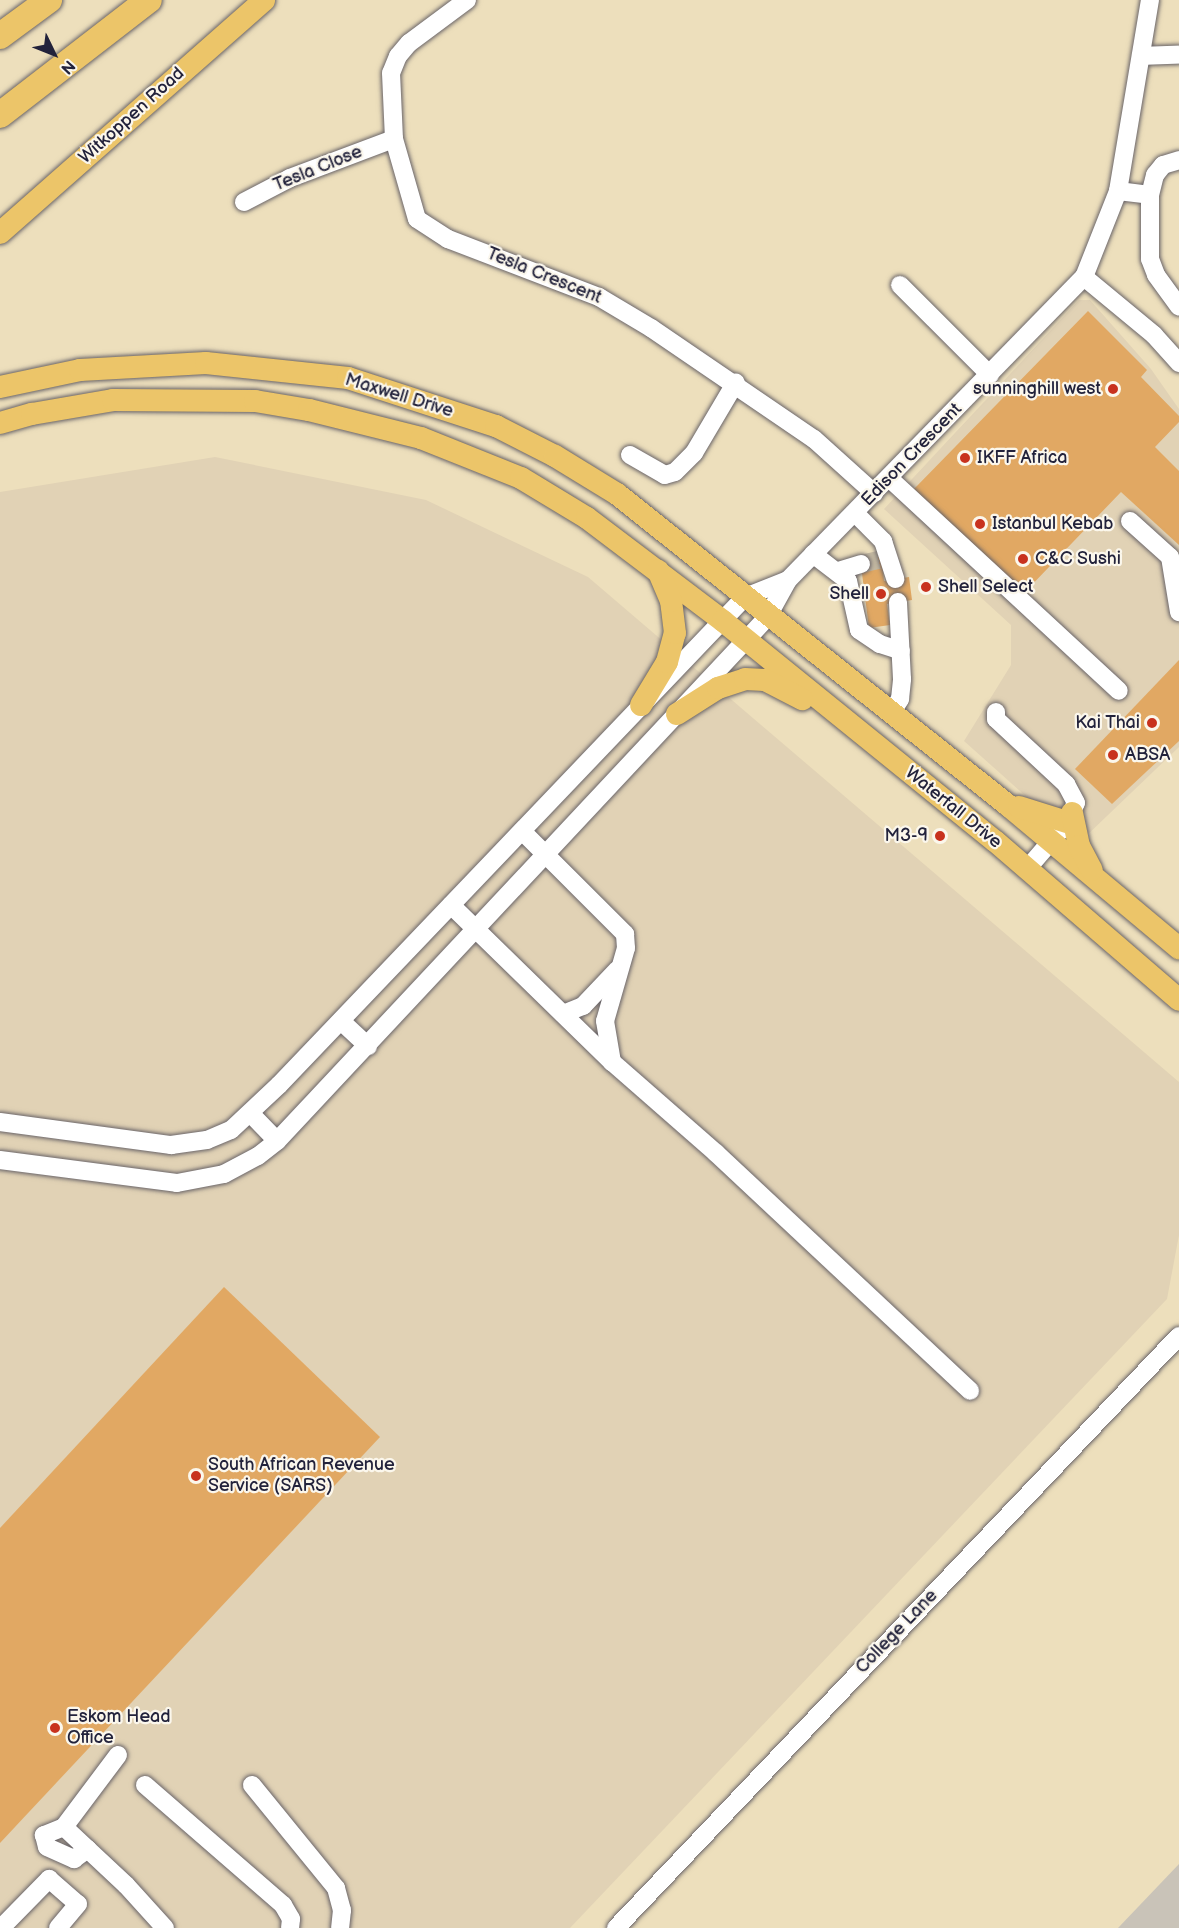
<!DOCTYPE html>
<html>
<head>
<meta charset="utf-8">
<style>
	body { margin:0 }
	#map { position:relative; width:1179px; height:1928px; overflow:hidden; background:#eddfbc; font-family:"Balsamiq Sans",sans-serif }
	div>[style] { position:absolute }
	.built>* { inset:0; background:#e1d2b5 }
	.industrial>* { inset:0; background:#c9c3b8 }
	.building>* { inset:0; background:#e1a863 }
	.minor-tunnel>* { height:18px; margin-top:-9px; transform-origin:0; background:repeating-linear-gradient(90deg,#c4b9a2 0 18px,transparent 0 27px) }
	.roads { filter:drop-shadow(0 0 2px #696468) drop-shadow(0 0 2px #696468) }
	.minor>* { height:18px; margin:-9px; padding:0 9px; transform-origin:9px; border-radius:9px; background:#fff }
	.major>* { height:22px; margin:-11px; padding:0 11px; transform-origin:11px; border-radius:11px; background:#ecc569 }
	.highway>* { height:26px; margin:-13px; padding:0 13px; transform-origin:13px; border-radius:13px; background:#ecc569 }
	.dots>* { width:16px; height:16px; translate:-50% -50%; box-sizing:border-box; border:3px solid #fbf7ec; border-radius:50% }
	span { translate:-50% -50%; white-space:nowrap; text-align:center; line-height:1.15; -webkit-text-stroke:4.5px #fbf7ec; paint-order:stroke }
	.street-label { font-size:18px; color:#22223b }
	.poi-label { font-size:18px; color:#22223b }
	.right { translate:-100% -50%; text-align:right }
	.left { translate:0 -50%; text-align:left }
	.north { position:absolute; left:24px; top:24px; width:60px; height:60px; -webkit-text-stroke:4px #fbf7ec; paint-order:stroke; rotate:133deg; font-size:16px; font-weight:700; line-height:24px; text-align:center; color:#22223b }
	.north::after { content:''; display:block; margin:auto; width:21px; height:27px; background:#22223b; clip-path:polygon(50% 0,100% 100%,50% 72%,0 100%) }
</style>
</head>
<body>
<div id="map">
	<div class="built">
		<div style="clip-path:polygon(1079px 300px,1090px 300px,1151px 369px,1179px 409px,1179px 747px,1084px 838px,1076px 841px,964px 741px,1011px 665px,1011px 625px,884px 509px)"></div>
		<div style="clip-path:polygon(215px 457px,426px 500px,588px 577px,1179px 1082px,1179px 1235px,1167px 1299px,570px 1928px,0 1928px,0 492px)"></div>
	</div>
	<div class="industrial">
		<div style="clip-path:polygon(1179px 1864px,1179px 1928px,1118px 1928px)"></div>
	</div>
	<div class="building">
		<div style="clip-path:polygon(1088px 311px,1147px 370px,1141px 377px,1179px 416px,1179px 422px,1155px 447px,1179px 471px,1179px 545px,1121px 492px,1025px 592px,914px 489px)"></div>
		<div style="clip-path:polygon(882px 557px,884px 581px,909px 577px,912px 600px,887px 604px,890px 625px,869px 628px,860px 558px)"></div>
		<div style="clip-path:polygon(1179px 660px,1179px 741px,1112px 804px,1075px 769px)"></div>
		<div style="clip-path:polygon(224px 1287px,380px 1437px,0 1843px,0 1528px)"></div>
	</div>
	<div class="minor-tunnel">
		<div style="left:861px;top:564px;width:22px;rotate:-13deg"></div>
	</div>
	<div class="roads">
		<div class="minor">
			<div style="left:467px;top:0;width:72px;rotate:143.4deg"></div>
			<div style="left:409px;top:43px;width:17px;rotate:130deg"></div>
			<div style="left:398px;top:56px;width:18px;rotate:112deg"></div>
			<div style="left:391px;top:73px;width:66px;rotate:87.4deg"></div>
			<div style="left:394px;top:139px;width:83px;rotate:74deg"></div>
			<div style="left:417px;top:219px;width:37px;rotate:33deg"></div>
			<div style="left:448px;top:239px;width:162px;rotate:21deg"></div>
			<div style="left:599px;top:297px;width:61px;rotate:30.8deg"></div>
			<div style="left:651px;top:328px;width:197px;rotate:34.3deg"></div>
			<div style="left:814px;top:439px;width:81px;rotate:42deg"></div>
			<div style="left:1141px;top:56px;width:38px;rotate:-2deg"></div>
			<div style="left:1118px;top:191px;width:32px;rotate:7deg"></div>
			<div style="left:1150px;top:195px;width:64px;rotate:90deg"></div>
			<div style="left:1150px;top:259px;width:17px;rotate:69deg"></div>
			<div style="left:1156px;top:275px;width:39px;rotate:54deg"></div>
			<div style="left:1150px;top:195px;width:21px;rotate:-76deg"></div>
			<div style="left:1155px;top:175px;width:13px;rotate:-51deg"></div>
			<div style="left:1163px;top:165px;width:17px;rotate:-17deg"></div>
			<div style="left:244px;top:202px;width:52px;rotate:-27.6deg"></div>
			<div style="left:290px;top:178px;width:111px;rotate:-20.6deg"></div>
			<div style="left:1084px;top:277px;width:91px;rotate:39.6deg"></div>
			<div style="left:1154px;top:335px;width:38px;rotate:48deg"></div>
			<div style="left:900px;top:285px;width:127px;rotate:45deg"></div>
			<div style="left:630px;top:455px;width:40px;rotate:29.7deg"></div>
			<div style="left:665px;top:475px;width:10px;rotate:-17deg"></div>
			<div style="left:675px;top:472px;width:27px;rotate:-45deg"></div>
			<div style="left:694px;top:453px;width:82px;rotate:-59.4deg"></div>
			<div style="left:889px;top:478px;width:313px;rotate:42.8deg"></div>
			<div style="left:855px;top:513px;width:40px;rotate:45deg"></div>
			<div style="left:883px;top:541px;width:40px;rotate:72deg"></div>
			<div style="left:1130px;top:521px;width:54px;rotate:42deg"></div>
			<div style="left:1170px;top:557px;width:56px;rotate:80.7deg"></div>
			<div style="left:813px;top:554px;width:44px;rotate:37.6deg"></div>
			<div style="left:848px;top:581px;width:50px;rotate:77.3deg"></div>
			<div style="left:859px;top:630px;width:25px;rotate:34deg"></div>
			<div style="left:880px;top:644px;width:22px;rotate:18deg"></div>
			<div style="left:838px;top:571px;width:24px;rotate:-17deg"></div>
			<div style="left:996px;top:712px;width:7px;rotate:90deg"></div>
			<div style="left:996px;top:719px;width:96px;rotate:42.9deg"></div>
			<div style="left:1066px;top:784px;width:21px;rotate:62deg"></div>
			<div style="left:1076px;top:803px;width:25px;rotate:117deg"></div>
			<div style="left:1065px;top:825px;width:58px;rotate:130.8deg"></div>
			<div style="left:891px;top:713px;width:17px;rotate:-57deg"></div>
			<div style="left:900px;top:699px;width:20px;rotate:-84deg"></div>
			<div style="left:902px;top:679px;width:77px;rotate:-93deg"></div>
			<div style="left:522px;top:831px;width:146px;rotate:45deg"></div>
			<div style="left:625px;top:934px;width:14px;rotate:86deg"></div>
			<div style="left:626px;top:948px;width:76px;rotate:106deg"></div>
			<div style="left:605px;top:1021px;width:42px;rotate:80.3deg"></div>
			<div style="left:451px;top:905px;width:225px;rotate:44.3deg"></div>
			<div style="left:612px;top:1062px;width:138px;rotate:41.2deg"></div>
			<div style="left:716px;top:1153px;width:348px;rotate:43.1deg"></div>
			<div style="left:563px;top:1014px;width:22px;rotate:-22deg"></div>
			<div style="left:583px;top:1006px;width:50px;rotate:-46.6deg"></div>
			<div style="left:341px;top:1021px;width:37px;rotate:43deg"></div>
			<div style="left:251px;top:1114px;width:37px;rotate:46deg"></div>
			<div style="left:0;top:1122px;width:173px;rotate:7.7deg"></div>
			<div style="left:171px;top:1145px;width:36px;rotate:-8deg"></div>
			<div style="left:207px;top:1140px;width:26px;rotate:-23deg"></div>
			<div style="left:231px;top:1130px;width:66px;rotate:-43.2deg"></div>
			<div style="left:279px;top:1085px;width:675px;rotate:-46.32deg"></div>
			<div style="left:745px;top:597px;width:46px;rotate:-21.6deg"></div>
			<div style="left:0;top:1160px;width:178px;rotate:7.4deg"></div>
			<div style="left:177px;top:1183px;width:48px;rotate:-10.8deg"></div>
			<div style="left:224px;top:1174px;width:38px;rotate:-28deg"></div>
			<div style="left:258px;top:1156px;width:24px;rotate:-38deg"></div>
			<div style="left:277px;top:1141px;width:686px;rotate:-46.89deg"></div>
			<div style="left:746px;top:640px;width:33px;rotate:-47deg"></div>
			<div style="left:768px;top:616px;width:41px;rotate:-60.9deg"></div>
			<div style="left:788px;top:580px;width:424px;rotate:-45.7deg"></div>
			<div style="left:1084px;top:277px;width:92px;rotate:-68.4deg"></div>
			<div style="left:1118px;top:191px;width:194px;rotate:-80.5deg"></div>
			<div style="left:118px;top:1755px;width:90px;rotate:126.9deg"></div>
			<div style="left:64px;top:1827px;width:85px;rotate:43.1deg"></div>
			<div style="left:126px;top:1885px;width:58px;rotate:47.8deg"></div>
			<div style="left:145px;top:1785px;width:183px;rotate:41deg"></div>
			<div style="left:283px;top:1905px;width:16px;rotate:60deg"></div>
			<div style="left:291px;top:1919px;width:9px;rotate:96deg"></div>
			<div style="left:252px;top:1785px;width:133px;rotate:50.8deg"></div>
			<div style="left:336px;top:1888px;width:23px;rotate:75deg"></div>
			<div style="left:342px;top:1910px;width:18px;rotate:96deg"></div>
			<div style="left:64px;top:1827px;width:22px;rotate:158deg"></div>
			<div style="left:44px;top:1835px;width:12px;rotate:76deg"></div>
			<div style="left:47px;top:1847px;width:30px;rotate:24deg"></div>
			<div style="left:74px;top:1859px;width:17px;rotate:-36deg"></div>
			<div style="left:1px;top:1928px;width:69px;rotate:-45.6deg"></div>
			<div style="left:49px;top:1879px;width:38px;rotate:41deg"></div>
			<div style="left:78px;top:1904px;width:31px;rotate:130deg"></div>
			<div style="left:616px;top:1928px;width:817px;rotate:-46.44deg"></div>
		</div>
		<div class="major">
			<div style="left:0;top:233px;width:352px;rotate:-41.4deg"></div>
			<div style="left:0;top:387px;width:82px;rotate:-12deg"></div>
			<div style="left:80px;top:370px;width:126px;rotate:-3.2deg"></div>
			<div style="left:206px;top:363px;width:143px;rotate:6deg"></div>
			<div style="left:348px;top:378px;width:156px;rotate:18deg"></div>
			<div style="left:496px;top:426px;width:66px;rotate:27deg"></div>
			<div style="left:555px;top:456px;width:73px;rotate:31.5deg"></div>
			<div style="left:617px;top:494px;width:501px;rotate:38.52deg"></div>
			<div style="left:1009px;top:806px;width:222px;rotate:39.9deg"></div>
			<div style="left:0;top:423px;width:33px;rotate:-16deg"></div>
			<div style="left:32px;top:414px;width:82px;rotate:-9.8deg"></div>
			<div style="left:113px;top:400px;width:142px;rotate:0.4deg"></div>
			<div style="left:255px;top:401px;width:55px;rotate:9.5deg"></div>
			<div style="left:309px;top:410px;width:115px;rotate:14deg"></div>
			<div style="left:421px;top:438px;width:108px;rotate:21.8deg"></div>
			<div style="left:521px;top:478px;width:77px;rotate:31.2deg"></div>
			<div style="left:587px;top:518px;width:171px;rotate:37.1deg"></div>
			<div style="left:723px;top:621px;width:350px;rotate:39deg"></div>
			<div style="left:995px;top:841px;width:243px;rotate:40.8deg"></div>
			<div style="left:641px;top:705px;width:50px;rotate:-58.8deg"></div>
			<div style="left:667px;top:662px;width:30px;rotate:-75deg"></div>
			<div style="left:675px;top:633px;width:32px;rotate:-97deg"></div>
			<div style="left:671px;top:601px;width:33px;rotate:-113deg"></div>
			<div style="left:677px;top:714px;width:49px;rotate:-32.4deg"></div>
			<div style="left:718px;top:688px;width:28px;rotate:-18deg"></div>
			<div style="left:745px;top:679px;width:20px;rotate:3deg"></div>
			<div style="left:765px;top:680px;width:42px;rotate:27.2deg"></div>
			<div style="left:1019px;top:807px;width:50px;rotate:17.4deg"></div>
			<div style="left:1072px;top:813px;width:34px;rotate:78deg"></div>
			<div style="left:1079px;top:846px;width:27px;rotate:62deg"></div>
		</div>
		<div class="highway">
			<div style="left:0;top:36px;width:61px;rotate:-36.3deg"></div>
			<div style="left:0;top:115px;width:188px;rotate:-37.7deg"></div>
		</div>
	</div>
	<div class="dots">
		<div style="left:1113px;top:389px;background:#c8321e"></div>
		<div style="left:965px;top:458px;background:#c8321e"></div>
		<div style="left:980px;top:524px;background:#c8321e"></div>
		<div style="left:1023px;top:559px;background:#c8321e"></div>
		<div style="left:926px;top:587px;background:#c8321e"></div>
		<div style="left:881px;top:594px;background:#c8321e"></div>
		<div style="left:1152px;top:723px;background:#c8321e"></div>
		<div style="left:1113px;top:755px;background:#c8321e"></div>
		<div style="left:940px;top:836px;background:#c8321e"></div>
		<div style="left:196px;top:1476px;background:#c8321e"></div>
		<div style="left:55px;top:1728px;background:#c8321e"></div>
	</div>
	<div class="street-label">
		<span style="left:132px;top:116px;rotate:-42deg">Witkoppen Road</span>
		<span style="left:318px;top:169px;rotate:-22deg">Tesla Close</span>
		<span style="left:544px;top:276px;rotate:22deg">Tesla Crescent</span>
		<span style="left:399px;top:396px;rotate:17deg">Maxwell Drive</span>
		<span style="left:912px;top:455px;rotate:-46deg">Edison Crescent</span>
		<span style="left:953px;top:808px;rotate:39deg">Waterfall Drive</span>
		<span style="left:897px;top:1632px;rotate:-46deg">College Lane</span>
	</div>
	<div class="poi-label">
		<span class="right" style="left:1101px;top:389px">sunninghill west</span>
		<span class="left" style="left:977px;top:458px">IKFF Africa</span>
		<span class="left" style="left:992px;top:524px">Istanbul Kebab</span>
		<span class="left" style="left:1035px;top:559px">C&amp;C Sushi</span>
		<span class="left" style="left:938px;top:587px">Shell Select</span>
		<span class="right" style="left:869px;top:594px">Shell</span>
		<span class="right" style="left:1140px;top:723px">Kai Thai</span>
		<span class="left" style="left:1125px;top:755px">ABSA</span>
		<span class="right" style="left:928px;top:836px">M3-9</span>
		<span class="left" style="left:208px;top:1476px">South African Revenue<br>Service (SARS)</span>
		<span class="left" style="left:67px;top:1728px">Eskom Head<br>Office</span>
	</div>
	<div class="north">N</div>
</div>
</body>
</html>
